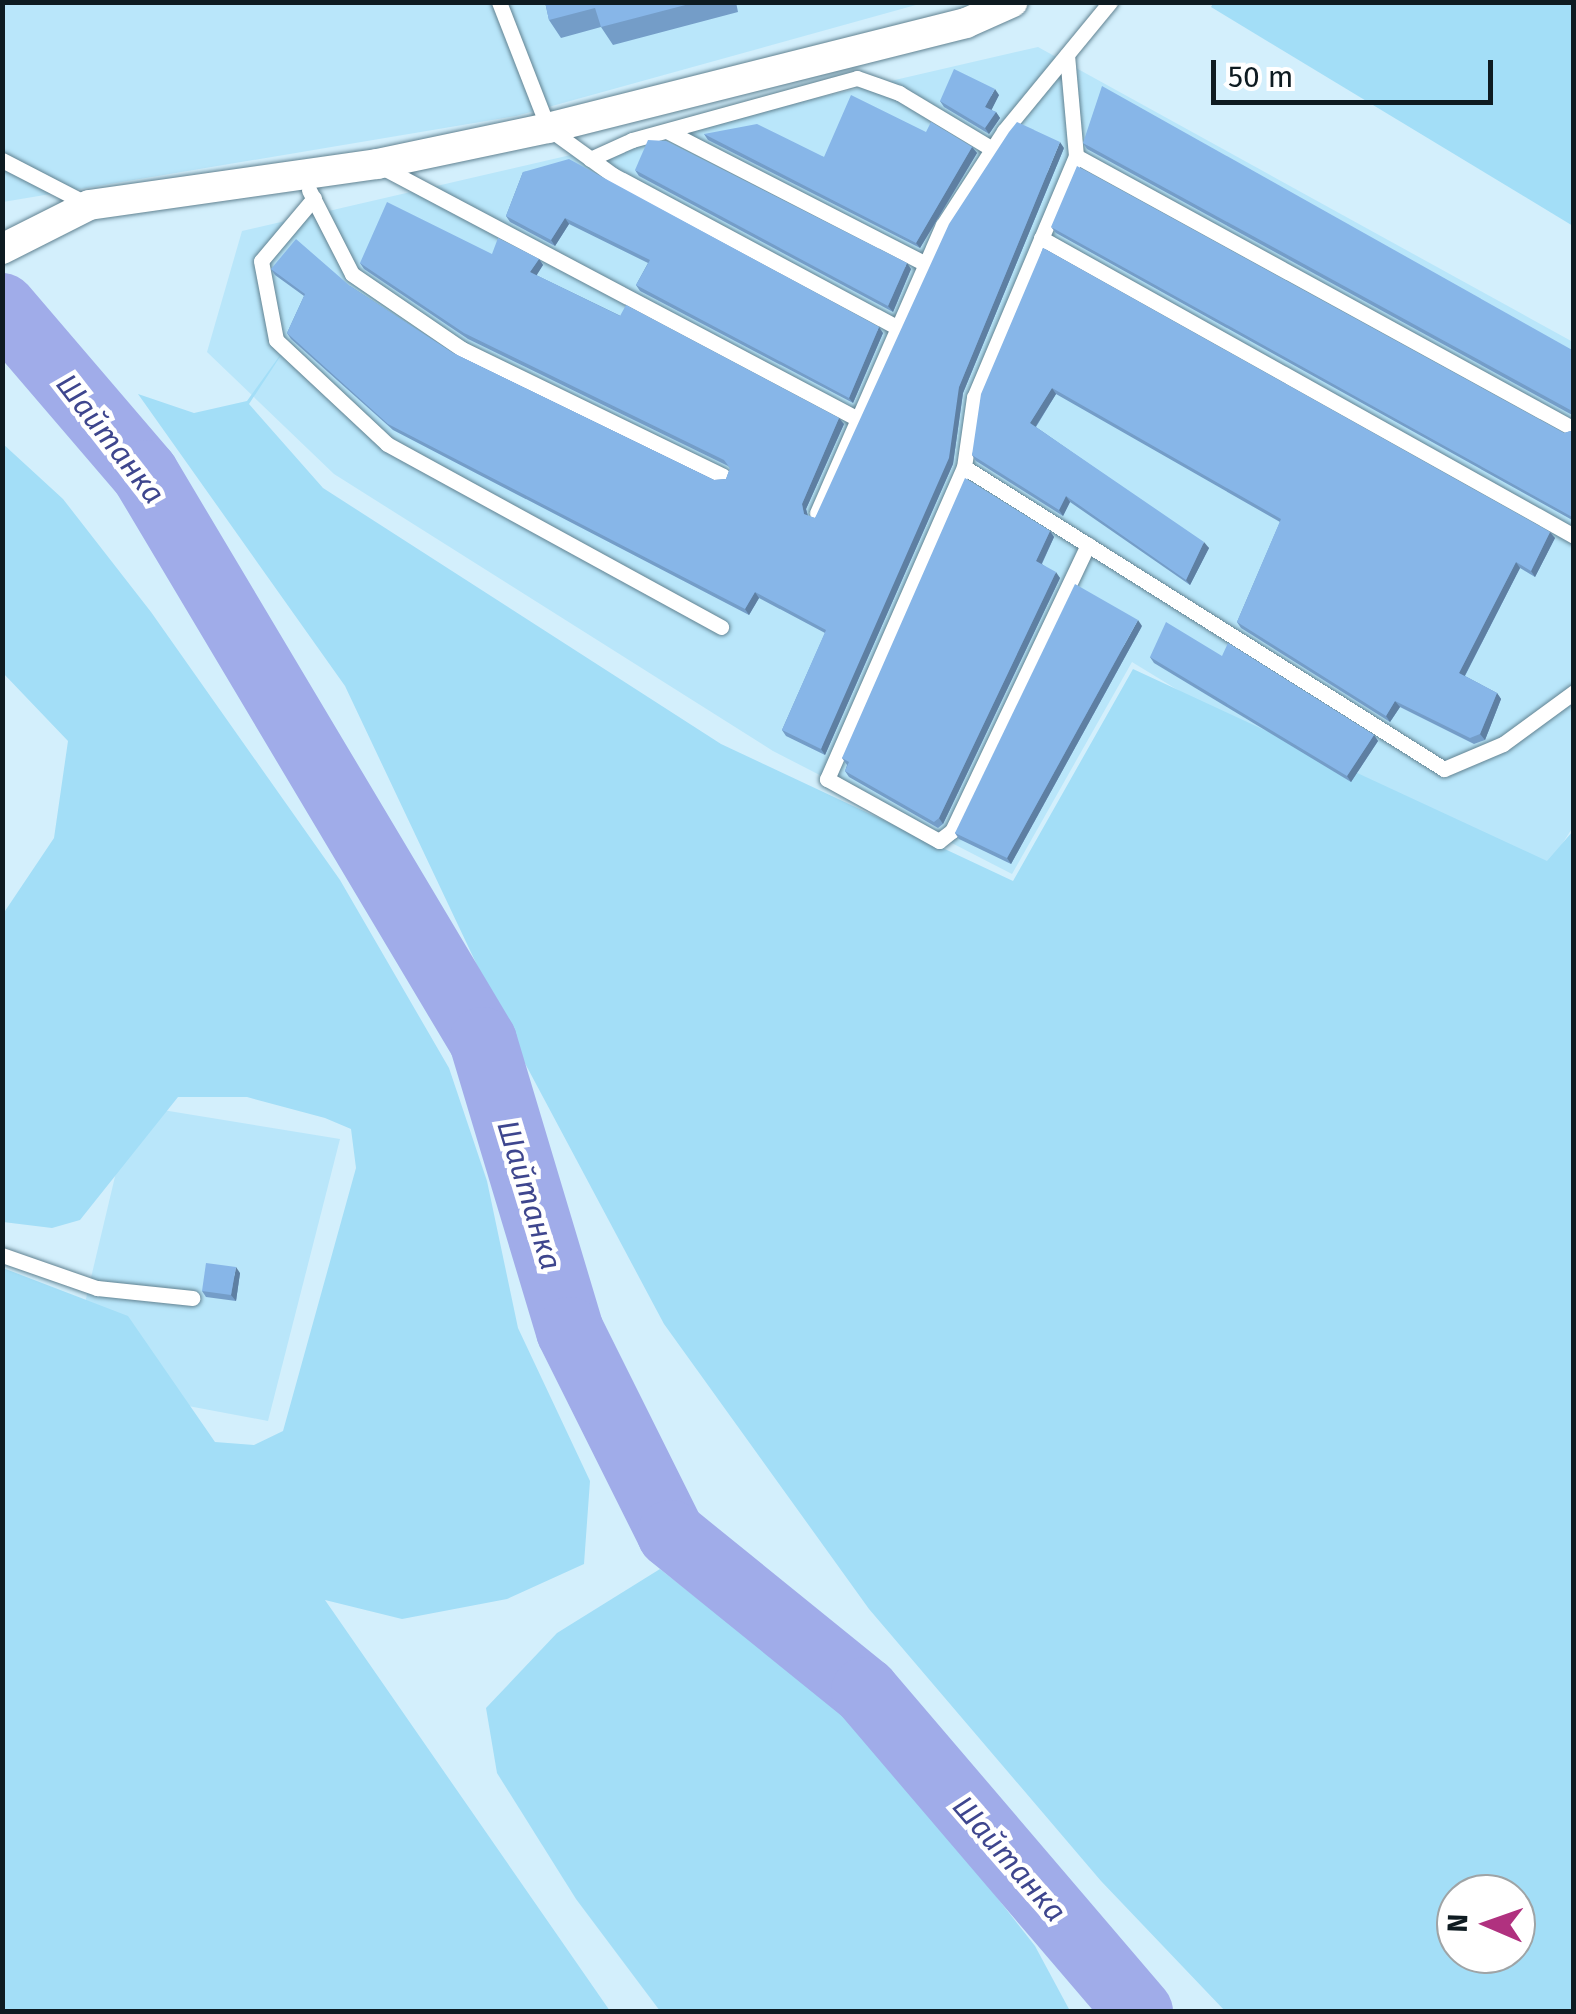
<!DOCTYPE html>
<html>
<head>
<meta charset="utf-8">
<style>
	body { margin:0 }
	#map { position:relative; width:1576px; height:2014px; overflow:hidden; background:#d3effc; font-family:"Fira Sans",sans-serif }
	div>[style] { position:absolute }
	.built>* { inset:0; background:#b9e6fa }
	.green>* { inset:0; background:#a3def7 }
	.river>* { height:68px; margin:-34px; padding:0 34px; transform-origin:34px; border-radius:34px; background:#a0ace9 }
	.roads { filter:drop-shadow(0 0 2px #618291) drop-shadow(0 0 2px #618291) }
	.service>* { height:15px; margin:-7.5px; padding:0 7.5px; transform-origin:7.5px; border-radius:7.5px; background:#fff }
	.minor>* { height:30px; margin:-15px; padding:0 15px; transform-origin:15px; border-radius:15px; background:#fff }
	.wall>* { inset:0; background:#749dc8 }
	.shaded-wall>* { inset:0; background:#5e7fa2 }
	.building>* { inset:0; background:#87b6e8 }
	span { translate:-50% -50%; white-space:nowrap; text-align:center; line-height:1.15; -webkit-text-stroke:9px #fff; paint-order:stroke }
	.water-label { font-size:30px; color:#3e468e; font-style:italic }
	.frame { position:absolute; inset:0; border:5px solid #0e1b21; pointer-events:none }
	.north { position:absolute; left:1436px; top:1874px; width:100px; height:100px; box-sizing:border-box; background:#fff; border:2px solid #9fa4a6; border-radius:50%; rotate:272deg; font-size:28px; font-weight:700; line-height:40px; text-align:center; color:#0e1b21 }
	.north::after { content:''; display:block; margin:auto; width:35px; height:45px; background:#b0317f; clip-path:polygon(50% 0,100% 100%,50% 72%,0 100%) }
	.scale { position:absolute; left:1211px; top:60px; width:282px; height:45px; box-sizing:border-box; border:5px solid #0e1b21; border-top:0; padding-left:12px; font-size:30px; line-height:35px; white-space:nowrap; color:#0e1b21; -webkit-text-stroke:8px #fff; paint-order:stroke }
</style>
</head>
<body>
<div id="map">
	<div class="built">
		<div style="clip-path:polygon(3px 3px,923px 3px,516px 116px,3px 202px)"></div>
		<div style="clip-path:polygon(1038px 47px,1573px 342px,1573px 827px,1525px 902px,1132px 662px,1012px 874px,773px 751px,334px 474px,207px 352px,242px 231px)"></div>
		<div style="clip-path:polygon(132px 1105px,340px 1139px,268px 1421px,66px 1383px)"></div>
	</div>
	<div class="green">
		<div style="clip-path:polygon(1214px 2px,1573px 3px,1573px 226px,1211px 7px)"></div>
		<div style="clip-path:polygon(evenodd,291px 340px,249px 404px,323px 488px,721px 744px,1013px 881px,1133px 669px,1547px 861px,1573px 831px,1573px 2011px,1225px 2011px,1101px 1881px,869px 1609px,664px 1324px,511px 1037px,345px 686px,138px 394px,194px 413px,247px 401px,291px 340px,1456px 1894px,1516px 1894px,1516px 1954px,1456px 1954px,1456px 1894px)"></div>
		<div style="clip-path:polygon(2px 443px,63px 499px,151px 612px,340px 880px,449px 1068px,487px 1181px,518px 1328px,590px 1481px,584px 1564px,507px 1599px,402px 1619px,325px 1600px,610px 2011px,3px 2011px,3px 1268px,128px 1316px,215px 1442px,254px 1445px,283px 1431px,356px 1168px,351px 1129px,325px 1118px,247px 1097px,178px 1097px,80px 1220px,52px 1228px,3px 1222px,3px 914px,54px 838px,68px 741px,3px 673px)"></div>
		<div style="clip-path:polygon(660px 1569px,868px 1733px,1035px 1946px,1070px 2011px,660px 2011px,576px 1899px,497px 1773px,486px 1708px,557px 1633px)"></div>
	</div>
	<div class="river">
		<div style="left:2px;top:307px;width:220px;rotate:49.4deg"></div>
		<div style="left:145px;top:474px;width:660px;rotate:59.2deg"></div>
		<div style="left:483px;top:1041px;width:303px;rotate:73.3deg"></div>
		<div style="left:570px;top:1331px;width:227px;rotate:63.5deg"></div>
		<div style="left:671px;top:1534px;width:250px;rotate:39deg"></div>
		<div style="left:865px;top:1691px;width:422px;rotate:49.5deg"></div>
	</div>
	<div class="roads">
		<div class="service">
			<div style="left:499px;top:2px;width:135px;rotate:68.7deg"></div>
			<div style="left:548px;top:128px;width:80px;rotate:35.9deg"></div>
			<div style="left:613px;top:175px;width:323px;rotate:28.2deg"></div>
			<div style="left:1067px;top:55px;width:101px;rotate:84.9deg"></div>
			<div style="left:1076px;top:156px;width:262px;rotate:112.9deg"></div>
			<div style="left:974px;top:397px;width:71px;rotate:98.1deg"></div>
			<div style="left:964px;top:467px;width:341px;rotate:113.7deg"></div>
			<div style="left:827px;top:779px;width:128px;rotate:29deg"></div>
			<div style="left:939px;top:841px;width:16px;rotate:-38deg"></div>
			<div style="left:952px;top:831px;width:317px;rotate:-64.6deg"></div>
			<div style="left:667px;top:131px;width:291px;rotate:27.2deg"></div>
			<div style="left:1076px;top:156px;width:568px;rotate:28.73deg"></div>
			<div style="left:590px;top:159px;width:46px;rotate:-24.3deg"></div>
			<div style="left:632px;top:140px;width:233px;rotate:-15.4deg"></div>
			<div style="left:857px;top:78px;width:45px;rotate:19.7deg"></div>
			<div style="left:899px;top:93px;width:111px;rotate:31deg"></div>
			<div style="left:2px;top:160px;width:98px;rotate:27.3deg"></div>
			<div style="left:380px;top:166px;width:541px;rotate:27.89deg"></div>
			<div style="left:309px;top:190px;width:94px;rotate:62.9deg"></div>
			<div style="left:352px;top:274px;width:133px;rotate:34.3deg"></div>
			<div style="left:462px;top:349px;width:290px;rotate:25.9deg"></div>
			<div style="left:314px;top:198px;width:82px;rotate:130.1deg"></div>
			<div style="left:261px;top:261px;width:80px;rotate:79.2deg"></div>
			<div style="left:276px;top:340px;width:152px;rotate:43.1deg"></div>
			<div style="left:387px;top:444px;width:381px;rotate:28.7deg"></div>
			<div style="left:1041px;top:238px;width:611px;rotate:29.21deg"></div>
			<div style="left:964px;top:467px;width:567px;rotate:32.18deg"></div>
			<div style="left:1444px;top:769px;width:64px;rotate:-23deg"></div>
			<div style="left:1503px;top:744px;width:88px;rotate:-36.2deg"></div>
			<div style="left:817px;top:513px;width:314px;rotate:-66.4deg"></div>
			<div style="left:943px;top:225px;width:112px;rotate:-57deg"></div>
			<div style="left:1004px;top:131px;width:167px;rotate:-50.6deg"></div>
			<div style="left:2px;top:1255px;width:101px;rotate:19.2deg"></div>
			<div style="left:97px;top:1288px;width:96px;rotate:6deg"></div>
		</div>
		<div class="minor">
			<div style="left:2px;top:249px;width:97px;rotate:-26.8deg"></div>
			<div style="left:89px;top:205px;width:291px;rotate:-8.1deg"></div>
			<div style="left:377px;top:164px;width:175px;rotate:-11.9deg"></div>
			<div style="left:548px;top:128px;width:431px;rotate:-14.1deg"></div>
			<div style="left:966px;top:23px;width:51px;rotate:-24.1deg"></div>
		</div>
	</div>
	<div class="wall">
		<div style="clip-path:polygon(545px 2px,736px 2px,738px 12px,613px 45px,601px 27px,561px 38px,549px 20px)"></div>
		<div style="clip-path:polygon(999px 95px,991px 110px,996px 112px,1000px 118px,989px 134px,944px 107px,940px 101px)"></div>
		<div style="clip-path:polygon(926px 132px,972px 147px,977px 153px,920px 248px,708px 140px,704px 134px,824px 157px)"></div>
		<div style="clip-path:polygon(1083px 143px,1574px 351px,1574px 416px,1087px 149px)"></div>
		<div style="clip-path:polygon(1064px 148px,963px 393px,953px 464px,825px 755px,786px 736px,782px 730px,825px 633px,759px 598px,749px 615px,393px 430px,291px 339px,287px 333px,304px 296px,275px 275px,271px 269px,350px 286px,453px 353px,714px 480px,726px 479px,730px 468px,728px 466px,468px 339px,364px 269px,360px 263px,492px 254px,539px 259px,543px 265px,536px 275px,844px 424px,806px 509px,808px 516px,815px 518px)"></div>
		<div style="clip-path:polygon(635px 170px,911px 269px,893px 312px,639px 176px)"></div>
		<div style="clip-path:polygon(523px 172px,883px 333px,853px 403px,640px 291px,636px 285px,648px 263px,569px 224px,555px 246px,510px 222px,506px 216px)"></div>
		<div style="clip-path:polygon(1051px 227px,1564px 433px,1574px 430px,1574px 521px,1056px 233px)"></div>
		<div style="clip-path:polygon(1043px 248px,1555px 538px,1535px 577px,1520px 568px,1465px 676px,1497px 693px,1501px 699px,1485px 740px,1474px 744px,1400px 707px,1390px 722px,1241px 628px,1237px 622px,1280px 522px,1056px 394px,1036px 427px,1209px 548px,1190px 585px,1070px 502px,1063px 516px,976px 461px,972px 455px)"></div>
		<div style="clip-path:polygon(1050px 531px,1054px 537px,1042px 564px,1060px 578px,943px 824px,938px 828px,849px 777px,845px 771px,847px 765px,842px 758px)"></div>
		<div style="clip-path:polygon(1142px 626px,1011px 864px,959px 839px,955px 833px)"></div>
		<div style="clip-path:polygon(1222px 656px,1374px 735px,1378px 741px,1351px 782px,1154px 663px,1150px 657px)"></div>
		<div style="clip-path:polygon(240px 1273px,236px 1301px,206px 1297px,202px 1291px)"></div>
	</div>
	<div class="shaded-wall">
		<div style="clip-path:polygon(995px 89px,999px 95px,990px 113px,985px 107px)"></div>
		<div style="clip-path:polygon(996px 112px,1000px 118px,989px 134px,985px 128px)"></div>
		<div style="clip-path:polygon(1060px 142px,1064px 148px,963px 393px,953px 464px,825px 755px,821px 749px,959px 387px)"></div>
		<div style="clip-path:polygon(972px 147px,977px 153px,920px 248px,916px 243px)"></div>
		<div style="clip-path:polygon(565px 218px,569px 224px,555px 246px,551px 240px)"></div>
		<div style="clip-path:polygon(539px 259px,543px 265px,535px 278px,530px 272px)"></div>
		<div style="clip-path:polygon(907px 263px,911px 269px,893px 312px,888px 306px)"></div>
		<div style="clip-path:polygon(879px 327px,883px 333px,853px 403px,849px 398px)"></div>
		<div style="clip-path:polygon(1052px 388px,1056px 394px,1034px 429px,1030px 423px)"></div>
		<div style="clip-path:polygon(839px 418px,844px 424px,806px 509px,809px 520px,804px 514px,802px 504px)"></div>
		<div style="clip-path:polygon(1066px 496px,1070px 502px,1063px 516px,1059px 510px)"></div>
		<div style="clip-path:polygon(1050px 531px,1054px 537px,1040px 567px,1036px 561px)"></div>
		<div style="clip-path:polygon(1550px 532px,1555px 538px,1535px 577px,1531px 571px)"></div>
		<div style="clip-path:polygon(1204px 542px,1209px 548px,1190px 585px,1186px 580px)"></div>
		<div style="clip-path:polygon(1516px 562px,1520px 568px,1463px 679px,1459px 673px)"></div>
		<div style="clip-path:polygon(1056px 572px,1060px 578px,943px 824px,939px 818px)"></div>
		<div style="clip-path:polygon(755px 592px,759px 598px,749px 615px,745px 609px)"></div>
		<div style="clip-path:polygon(1138px 620px,1142px 626px,1011px 864px,1007px 858px)"></div>
		<div style="clip-path:polygon(1497px 693px,1501px 699px,1485px 740px,1480px 734px)"></div>
		<div style="clip-path:polygon(1395px 701px,1400px 707px,1390px 722px,1386px 716px)"></div>
		<div style="clip-path:polygon(1374px 735px,1378px 741px,1351px 782px,1347px 776px)"></div>
		<div style="clip-path:polygon(236px 1267px,240px 1273px,236px 1301px,231px 1295px)"></div>
	</div>
	<div class="building">
		<div style="clip-path:polygon(545px 2px,697px 2px,601px 27px,595px 8px,549px 20px)"></div>
		<div style="clip-path:polygon(954px 69px,995px 89px,985px 107px,996px 112px,985px 128px,940px 101px)"></div>
		<div style="clip-path:polygon(1102px 86px,1574px 351px,1574px 412px,1083px 143px)"></div>
		<div style="clip-path:polygon(851px 95px,926px 132px,931px 122px,972px 147px,916px 243px,704px 134px,757px 124px,824px 157px)"></div>
		<div style="clip-path:polygon(1017px 122px,1060px 142px,959px 387px,949px 458px,821px 749px,782px 730px,826px 630px,755px 592px,745px 609px,388px 424px,287px 333px,305px 294px,271px 269px,296px 239px,350px 286px,453px 353px,714px 480px,726px 479px,730px 468px,724px 460px,464px 333px,360px 263px,387px 202px,492px 254px,498px 238px,539px 259px,530px 272px,620px 316px,626px 305px,839px 418px,802px 504px,804px 514px,815px 518px,949px 224px,1009px 132px)"></div>
		<div style="clip-path:polygon(648px 140px,666px 141px,907px 263px,888px 306px,635px 170px)"></div>
		<div style="clip-path:polygon(569px 159px,879px 327px,849px 398px,636px 285px,650px 260px,565px 218px,551px 240px,506px 216px,523px 172px)"></div>
		<div style="clip-path:polygon(1077px 166px,1564px 433px,1574px 430px,1574px 518px,1051px 227px)"></div>
		<div style="clip-path:polygon(1043px 248px,1550px 532px,1531px 571px,1516px 562px,1459px 673px,1497px 693px,1480px 734px,1470px 738px,1395px 701px,1386px 716px,1237px 622px,1281px 519px,1052px 388px,1030px 423px,1204px 542px,1186px 580px,1066px 496px,1059px 510px,972px 455px,981px 394px)"></div>
		<div style="clip-path:polygon(965px 478px,1050px 531px,1036px 561px,1056px 572px,939px 818px,934px 822px,845px 771px,849px 762px,842px 758px)"></div>
		<div style="clip-path:polygon(1075px 584px,1138px 620px,1007px 858px,955px 833px)"></div>
		<div style="clip-path:polygon(1166px 622px,1222px 656px,1228px 643px,1374px 735px,1347px 776px,1150px 657px)"></div>
		<div style="clip-path:polygon(206px 1263px,236px 1267px,231px 1295px,202px 1291px)"></div>
	</div>
	<div class="water-label">
		<span style="left:110px;top:439px;rotate:52deg">Шайтанка</span>
		<span style="left:529px;top:1195px;rotate:73deg">Шайтанка</span>
		<span style="left:1009px;top:1859px;rotate:49deg">Шайтанка</span>
	</div>
	<div class="frame"></div>
	<div class="north">N</div>
	<div class="scale">50 m</div>
</div>
</body>
</html>
